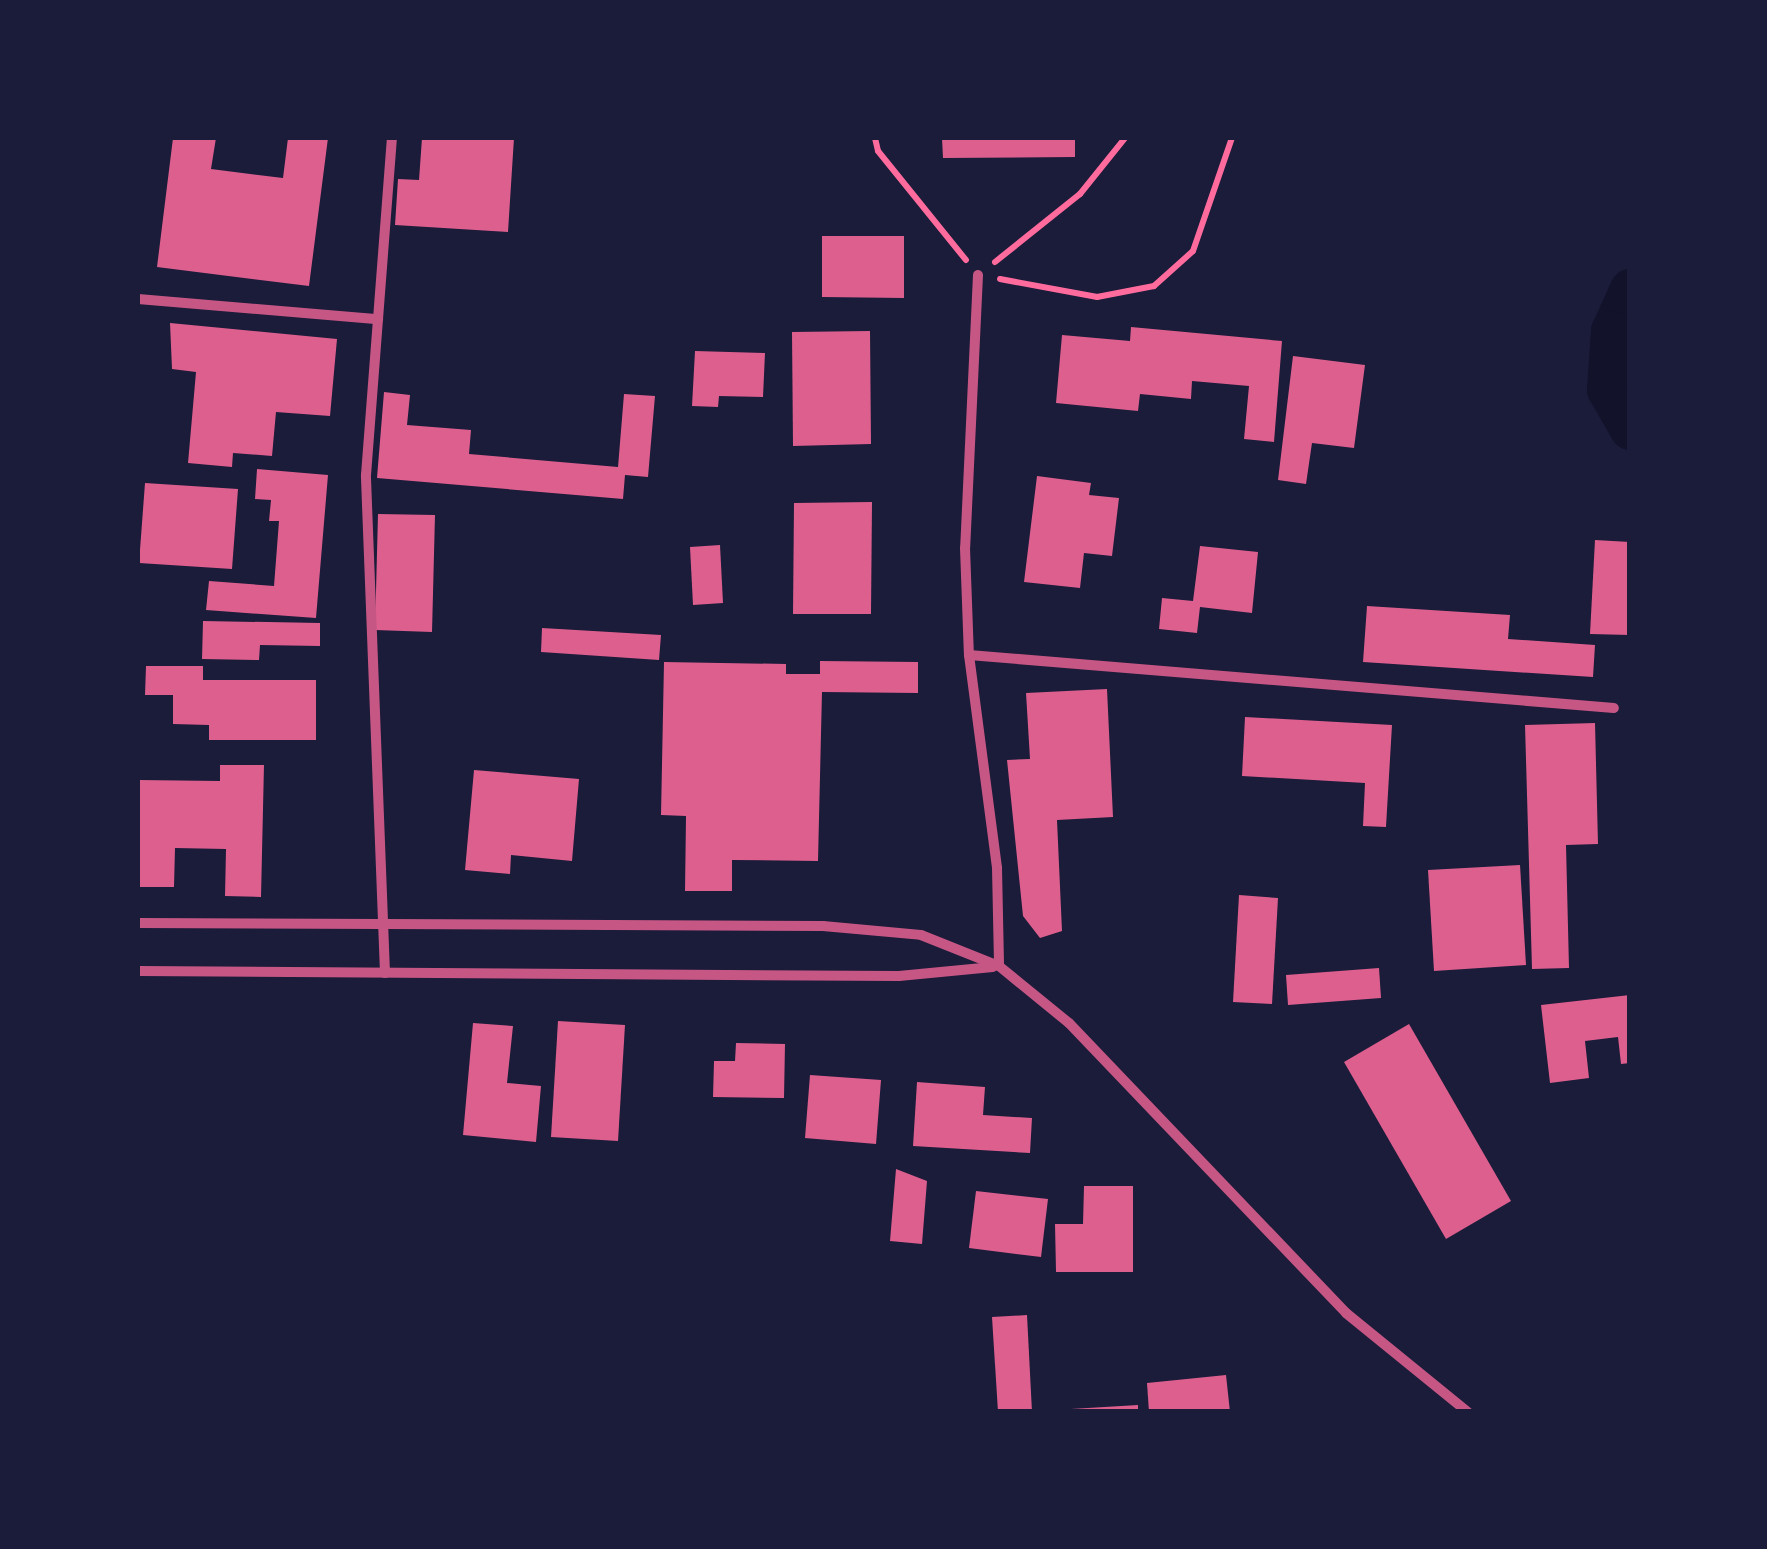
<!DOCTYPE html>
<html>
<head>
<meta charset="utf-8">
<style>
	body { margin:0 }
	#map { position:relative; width:1767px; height:1549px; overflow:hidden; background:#1b1b3a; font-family:Inter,sans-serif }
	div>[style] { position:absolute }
	.canal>* { height:40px; margin:-20px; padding:0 20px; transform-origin:20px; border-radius:20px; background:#12122b }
	.building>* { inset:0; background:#dd5f8e }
	.path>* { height:6px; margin:-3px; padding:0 3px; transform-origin:3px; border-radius:3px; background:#ff6b9d }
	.minor>* { height:10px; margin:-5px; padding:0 5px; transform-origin:5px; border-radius:5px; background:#c65784 }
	span { translate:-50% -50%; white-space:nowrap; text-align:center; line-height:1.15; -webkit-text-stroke:10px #1b1b3a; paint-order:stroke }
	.frame { position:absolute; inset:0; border:140px solid #1b1b3a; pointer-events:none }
</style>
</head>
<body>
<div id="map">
	<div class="canal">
		<div style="left:1630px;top:289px;width:46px;rotate:114.3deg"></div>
		<div style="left:1611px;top:331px;width:59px;rotate:93.9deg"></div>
		<div style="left:1607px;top:390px;width:46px;rotate:60.1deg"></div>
	</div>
	<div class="building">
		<div style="clip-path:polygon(173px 138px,216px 138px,211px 169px,283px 178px,288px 138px,328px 138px,309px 286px,157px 267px)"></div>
		<div style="clip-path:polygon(422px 138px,514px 138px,508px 232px,395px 225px,398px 179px,419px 180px)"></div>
		<div style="clip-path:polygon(942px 138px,1075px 138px,1075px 157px,943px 158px)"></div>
		<div style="clip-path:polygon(822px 236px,904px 236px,904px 298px,822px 297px)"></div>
		<div style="clip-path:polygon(170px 323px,337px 339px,330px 416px,276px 412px,272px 456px,233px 453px,232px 467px,188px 463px,196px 372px,172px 369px)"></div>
		<div style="clip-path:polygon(1131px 327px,1282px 341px,1274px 442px,1244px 439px,1249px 386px,1192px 381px,1191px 399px,1140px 394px,1138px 411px,1056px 403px,1062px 335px,1130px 341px)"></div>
		<div style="clip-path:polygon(870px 331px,871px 444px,793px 446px,792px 332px)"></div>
		<div style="clip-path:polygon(695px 351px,765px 353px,763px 397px,719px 396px,718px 407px,692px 406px)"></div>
		<div style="clip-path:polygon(1293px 356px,1365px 365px,1354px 448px,1312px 443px,1306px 484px,1278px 480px)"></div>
		<div style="clip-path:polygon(384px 392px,410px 395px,407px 425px,471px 430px,469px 454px,618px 467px,624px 394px,655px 396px,648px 477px,625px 475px,623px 499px,377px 478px)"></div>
		<div style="clip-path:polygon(257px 469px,328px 475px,316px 618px,206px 610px,209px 581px,274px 586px,279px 521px,269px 521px,271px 500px,255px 499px)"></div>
		<div style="clip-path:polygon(1037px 476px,1091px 483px,1089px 495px,1119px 498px,1112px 556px,1084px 553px,1080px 588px,1024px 582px)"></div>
		<div style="clip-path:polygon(145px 483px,238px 489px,232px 569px,139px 563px)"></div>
		<div style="clip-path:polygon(872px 502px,871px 614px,793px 614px,794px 503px)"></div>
		<div style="clip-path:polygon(378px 514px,435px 515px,432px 632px,375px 630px)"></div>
		<div style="clip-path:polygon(1595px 540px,1630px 542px,1630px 635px,1590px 634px)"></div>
		<div style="clip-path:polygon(720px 545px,723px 603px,693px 605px,690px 547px)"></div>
		<div style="clip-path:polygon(1200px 546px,1258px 552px,1252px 613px,1200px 607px,1197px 633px,1159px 629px,1162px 598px,1193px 601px)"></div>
		<div style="clip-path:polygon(1367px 606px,1510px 615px,1508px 639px,1595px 645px,1593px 677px,1363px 662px)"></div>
		<div style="clip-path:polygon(203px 621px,320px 623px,320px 646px,260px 645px,259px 660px,202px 659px)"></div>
		<div style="clip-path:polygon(542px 628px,661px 635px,659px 660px,541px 652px)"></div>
		<div style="clip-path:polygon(820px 661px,918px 662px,918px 693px,822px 692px,818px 861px,732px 860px,732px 891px,685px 891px,686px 816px,661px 815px,664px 662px,786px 664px,786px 674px,820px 674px)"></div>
		<div style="clip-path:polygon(146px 666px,203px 666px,203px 680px,316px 680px,316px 740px,209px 740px,209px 725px,173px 724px,173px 695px,145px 695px)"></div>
		<div style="clip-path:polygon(1107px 689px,1113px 817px,1057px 820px,1062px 931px,1040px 938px,1023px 916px,1007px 760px,1030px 759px,1026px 693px)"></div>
		<div style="clip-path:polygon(1245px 717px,1392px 725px,1386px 827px,1363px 826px,1365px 783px,1242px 776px)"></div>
		<div style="clip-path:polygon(1595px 723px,1598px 844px,1566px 845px,1569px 968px,1532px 969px,1525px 725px)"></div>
		<div style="clip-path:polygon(220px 765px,264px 765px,261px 897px,225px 896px,226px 849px,175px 848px,174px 887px,138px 887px,138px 780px,220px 781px)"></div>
		<div style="clip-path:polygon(474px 770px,579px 779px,572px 861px,511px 855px,510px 874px,465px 870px)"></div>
		<div style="clip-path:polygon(1520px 865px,1526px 965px,1434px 971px,1428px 870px)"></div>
		<div style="clip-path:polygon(1239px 895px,1278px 898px,1272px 1004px,1233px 1002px)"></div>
		<div style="clip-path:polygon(1379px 968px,1381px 998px,1288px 1005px,1286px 975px)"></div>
		<div style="clip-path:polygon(1630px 995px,1630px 1063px,1621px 1064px,1618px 1037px,1585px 1041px,1589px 1078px,1550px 1083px,1541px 1005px)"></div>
		<div style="clip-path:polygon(558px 1021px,625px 1025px,618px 1141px,551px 1137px)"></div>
		<div style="clip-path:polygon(473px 1023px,513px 1026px,507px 1083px,541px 1086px,536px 1142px,463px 1135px)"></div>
		<div style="clip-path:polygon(1409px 1024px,1511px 1201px,1446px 1239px,1344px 1062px)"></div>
		<div style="clip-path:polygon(736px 1043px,785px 1044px,784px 1098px,713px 1097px,714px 1061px,735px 1061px)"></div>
		<div style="clip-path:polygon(810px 1075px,881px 1080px,876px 1144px,805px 1138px)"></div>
		<div style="clip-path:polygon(917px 1082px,985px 1087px,983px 1115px,1032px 1118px,1030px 1153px,913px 1146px)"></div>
		<div style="clip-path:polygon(896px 1169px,927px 1181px,922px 1244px,890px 1241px)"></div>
		<div style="clip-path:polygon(1084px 1186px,1133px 1186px,1133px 1272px,1056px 1272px,1055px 1224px,1083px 1224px)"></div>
		<div style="clip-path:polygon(976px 1191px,1048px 1199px,1041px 1257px,969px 1248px)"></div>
		<div style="clip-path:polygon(1027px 1315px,1032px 1412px,998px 1412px,992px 1317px)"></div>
		<div style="clip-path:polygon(1226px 1375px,1230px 1412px,1149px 1412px,1147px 1383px)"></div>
		<div style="clip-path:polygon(1138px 1405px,1138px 1412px,1071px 1412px,1071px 1409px)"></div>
	</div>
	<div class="path">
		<div style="left:875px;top:138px;width:13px;rotate:77deg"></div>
		<div style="left:878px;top:151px;width:140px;rotate:51.1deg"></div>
		<div style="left:995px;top:262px;width:109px;rotate:-38.7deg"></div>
		<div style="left:1080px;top:194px;width:72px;rotate:-51.2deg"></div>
		<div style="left:1000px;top:279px;width:99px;rotate:10.5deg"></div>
		<div style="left:1097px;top:297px;width:58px;rotate:-10.9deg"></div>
		<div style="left:1154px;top:286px;width:52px;rotate:-41.9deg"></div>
		<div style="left:1193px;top:251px;width:120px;rotate:-71deg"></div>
	</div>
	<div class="minor">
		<div style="left:978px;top:275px;width:273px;rotate:92.7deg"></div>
		<div style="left:965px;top:548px;width:107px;rotate:87.9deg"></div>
		<div style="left:969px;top:655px;width:215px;rotate:82.5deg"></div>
		<div style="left:997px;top:868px;width:98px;rotate:88.8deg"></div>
		<div style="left:138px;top:299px;width:241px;rotate:4.8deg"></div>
		<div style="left:969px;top:655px;width:647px;rotate:4.7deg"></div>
		<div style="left:138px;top:923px;width:685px;rotate:0.25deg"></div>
		<div style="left:823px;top:926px;width:98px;rotate:5.2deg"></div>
		<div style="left:921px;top:935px;width:84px;rotate:21.7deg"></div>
		<div style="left:999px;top:966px;width:90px;rotate:39.2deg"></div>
		<div style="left:1069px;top:1023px;width:401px;rotate:46.3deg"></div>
		<div style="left:1346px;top:1313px;width:157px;rotate:39.1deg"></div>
		<div style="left:138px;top:971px;width:761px;rotate:0.38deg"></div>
		<div style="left:899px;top:976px;width:94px;rotate:-5.5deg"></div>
		<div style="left:385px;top:973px;width:498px;rotate:-92.2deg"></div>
		<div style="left:366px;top:475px;width:338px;rotate:-85.6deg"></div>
	</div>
	<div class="frame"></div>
</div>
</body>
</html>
